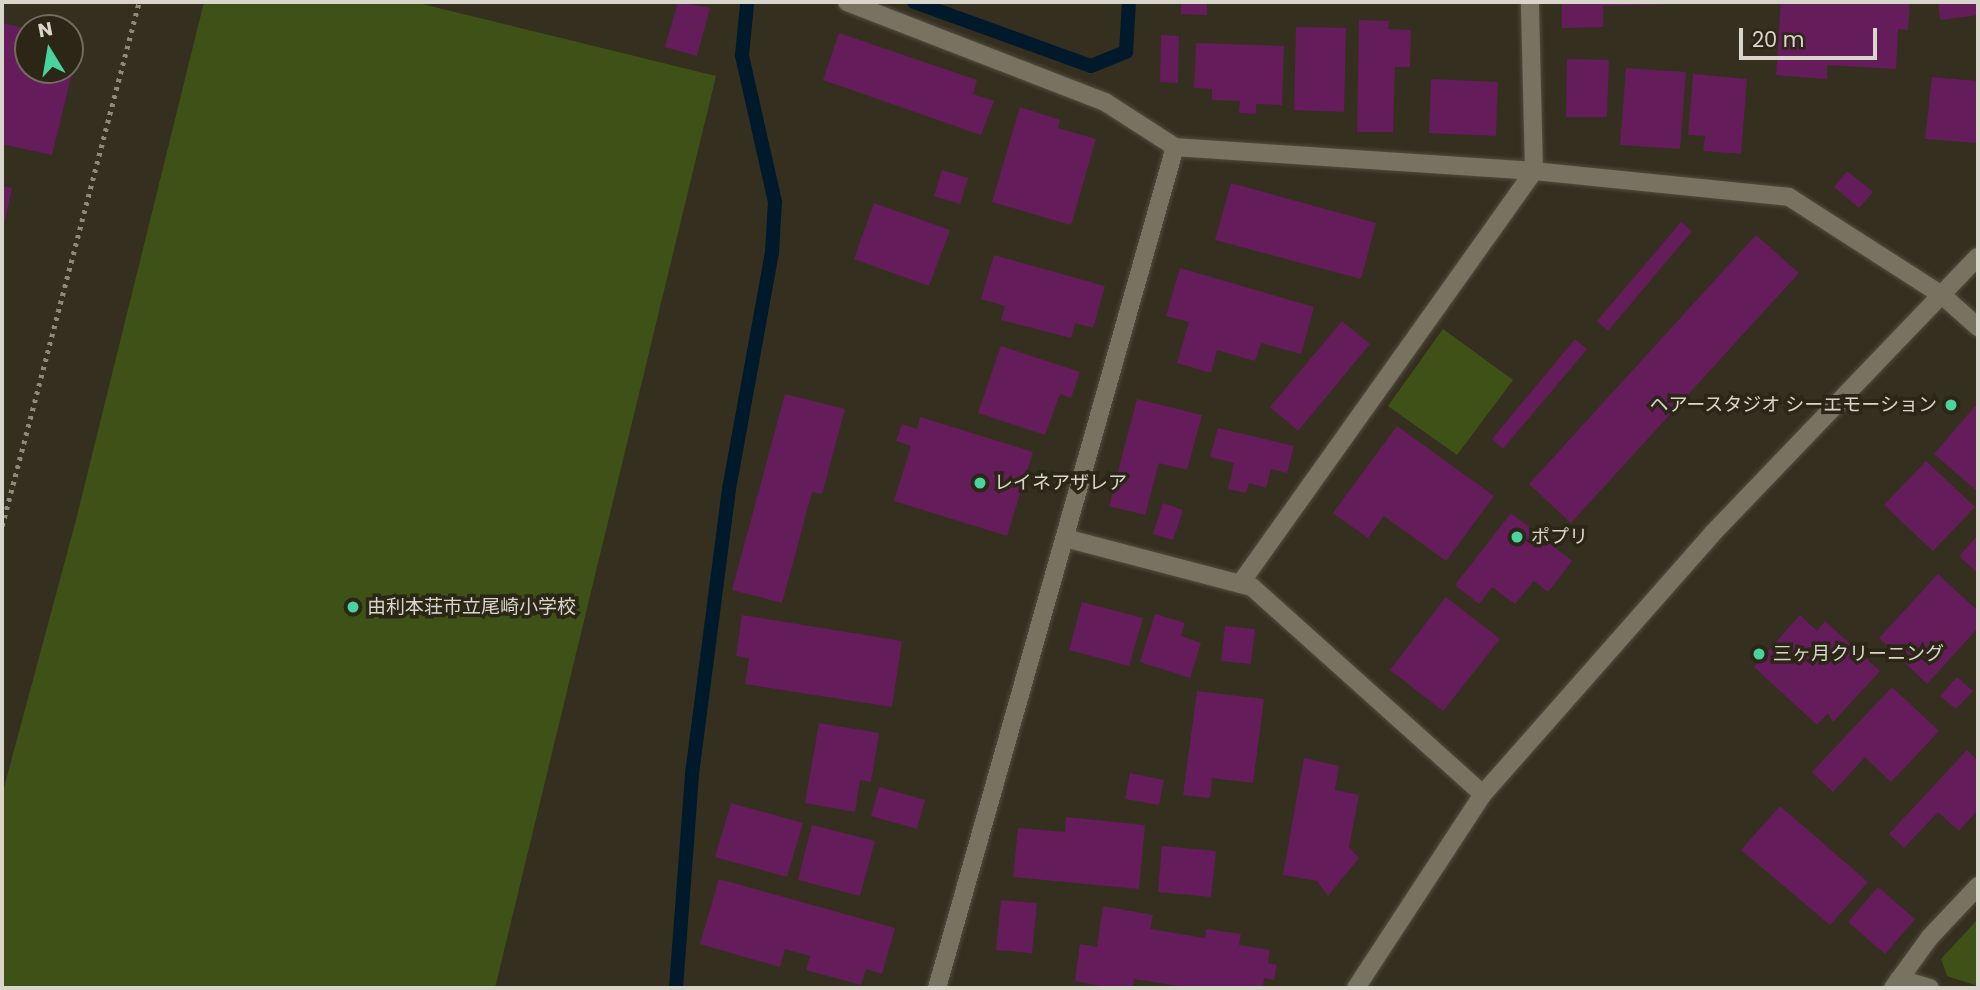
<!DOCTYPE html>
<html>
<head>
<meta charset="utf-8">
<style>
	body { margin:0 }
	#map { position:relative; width:1980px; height:990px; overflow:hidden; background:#352f20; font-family:Poppins,"Noto Sans JP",sans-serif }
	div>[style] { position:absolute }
	.green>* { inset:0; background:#3e5218 }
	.stream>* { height:14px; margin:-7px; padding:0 7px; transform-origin:7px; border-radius:7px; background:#00192b }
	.building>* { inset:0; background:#651c5a }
	.path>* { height:4.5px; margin-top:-2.25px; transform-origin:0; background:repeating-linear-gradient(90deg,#8e897d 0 3.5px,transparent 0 8.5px) }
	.roads { filter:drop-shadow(0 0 2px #514c3f) drop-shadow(0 0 2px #514c3f) }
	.minor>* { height:18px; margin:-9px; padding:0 9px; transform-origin:9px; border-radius:9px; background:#787260 }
	.tertiary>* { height:18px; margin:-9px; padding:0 9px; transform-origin:9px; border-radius:9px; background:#787260 }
	.dots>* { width:19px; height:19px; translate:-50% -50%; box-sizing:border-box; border:4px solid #2b2616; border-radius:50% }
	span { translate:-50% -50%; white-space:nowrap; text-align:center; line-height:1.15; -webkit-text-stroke:7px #2b2616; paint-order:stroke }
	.poi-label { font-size:19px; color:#d8d5cb }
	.right { translate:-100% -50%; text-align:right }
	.left { translate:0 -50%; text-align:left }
	.frame { position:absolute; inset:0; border:4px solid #d8d5cb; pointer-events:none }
	.north { position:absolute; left:14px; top:14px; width:70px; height:70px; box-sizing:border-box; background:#2b2616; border:2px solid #706c5e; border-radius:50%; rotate:349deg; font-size:19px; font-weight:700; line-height:28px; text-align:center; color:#d8d5cb }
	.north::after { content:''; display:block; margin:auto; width:24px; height:32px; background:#49d49d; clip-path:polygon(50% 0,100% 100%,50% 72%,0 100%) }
	.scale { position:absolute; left:1739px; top:28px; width:138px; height:32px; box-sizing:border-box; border:4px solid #d8d5cb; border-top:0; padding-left:9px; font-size:21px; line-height:24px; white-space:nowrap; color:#d8d5cb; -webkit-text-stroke:5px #2b2616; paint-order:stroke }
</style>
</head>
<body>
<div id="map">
	<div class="green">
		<div style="clip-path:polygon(204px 2px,414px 2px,716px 76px,495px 988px,2px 988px,2px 795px,76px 520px)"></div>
		<div style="clip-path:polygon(1443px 329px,1513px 380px,1457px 455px,1388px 406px)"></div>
		<div style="clip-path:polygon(1978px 919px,1978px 986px,1947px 976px,1941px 959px)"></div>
	</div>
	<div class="stream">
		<div style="left:914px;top:2px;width:188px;rotate:19.9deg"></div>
		<div style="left:1091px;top:66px;width:38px;rotate:-22deg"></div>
		<div style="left:1126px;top:52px;width:50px;rotate:-86.6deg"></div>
		<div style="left:676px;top:988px;width:215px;rotate:-85.7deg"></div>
		<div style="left:692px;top:774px;width:287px;rotate:-82.6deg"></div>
		<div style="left:729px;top:489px;width:241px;rotate:-79.7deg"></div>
		<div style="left:772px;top:252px;width:50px;rotate:-86.6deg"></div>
		<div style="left:775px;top:202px;width:151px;rotate:-102.7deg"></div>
		<div style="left:742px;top:55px;width:50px;rotate:-84.3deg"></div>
	</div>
	<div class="building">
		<div style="clip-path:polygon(678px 2px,710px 8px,697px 56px,665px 47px)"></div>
		<div style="clip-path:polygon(1181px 2px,1207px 2px,1207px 15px,1181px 14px)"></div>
		<div style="clip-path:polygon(1562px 2px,1676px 2px,1676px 4px,1603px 6px,1603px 27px,1562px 28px)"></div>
		<div style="clip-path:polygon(1781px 2px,1910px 2px,1908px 30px,1898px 29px,1896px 69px,1827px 65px,1827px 79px,1776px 75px)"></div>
		<div style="clip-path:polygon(1938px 2px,1978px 2px,1978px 15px,1940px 20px)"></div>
		<div style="clip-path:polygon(1359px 20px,1389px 21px,1388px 29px,1411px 30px,1410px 67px,1395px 67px,1393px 132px,1357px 132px)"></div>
		<div style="clip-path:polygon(2px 23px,28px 29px,28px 70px,70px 70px,70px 39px,80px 41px,52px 155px,2px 144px)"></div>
		<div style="clip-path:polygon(1296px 27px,1346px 28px,1344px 112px,1294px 110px)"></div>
		<div style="clip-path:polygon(839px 33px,977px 80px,973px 94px,994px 101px,981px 135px,823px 80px)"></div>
		<div style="clip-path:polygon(1161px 35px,1179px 36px,1178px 83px,1160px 82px)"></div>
		<div style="clip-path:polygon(1196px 43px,1284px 46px,1282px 105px,1256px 104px,1256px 114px,1239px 113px,1240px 101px,1212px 100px,1212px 89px,1194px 88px)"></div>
		<div style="clip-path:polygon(1567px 59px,1609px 60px,1607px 117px,1566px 117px)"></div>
		<div style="clip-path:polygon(1626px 68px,1686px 72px,1680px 149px,1620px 145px)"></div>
		<div style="clip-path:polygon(1693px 74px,1747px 79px,1741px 154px,1703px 151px,1705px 136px,1688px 135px)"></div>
		<div style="clip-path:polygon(1932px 77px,1978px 81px,1977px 143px,1925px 139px)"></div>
		<div style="clip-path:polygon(1431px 79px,1498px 82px,1496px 136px,1429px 133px)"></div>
		<div style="clip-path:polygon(1020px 107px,1060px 120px,1058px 128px,1096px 139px,1071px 225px,992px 202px)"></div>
		<div style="clip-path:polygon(942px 170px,968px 178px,960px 204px,934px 196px)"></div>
		<div style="clip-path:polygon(1847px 171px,1873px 192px,1859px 208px,1834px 187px)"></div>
		<div style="clip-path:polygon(1231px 183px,1376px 223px,1361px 279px,1215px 240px)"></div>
		<div style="clip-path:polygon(2px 186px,12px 188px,3px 229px,2px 229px)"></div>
		<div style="clip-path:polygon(874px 203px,950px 230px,929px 286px,854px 259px)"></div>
		<div style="clip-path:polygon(1681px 222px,1692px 231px,1608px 331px,1597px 321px)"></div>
		<div style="clip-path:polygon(1756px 235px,1799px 273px,1571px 523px,1529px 484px)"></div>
		<div style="clip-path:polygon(994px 255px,1105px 286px,1093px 328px,1075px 323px,1071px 338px,1001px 320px,1005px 306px,981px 299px)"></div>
		<div style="clip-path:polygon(1180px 268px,1314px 307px,1301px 354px,1261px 343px,1255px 361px,1217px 350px,1211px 373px,1177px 363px,1189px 322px,1166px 316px)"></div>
		<div style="clip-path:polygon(1342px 321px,1370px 344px,1298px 431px,1270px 407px)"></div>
		<div style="clip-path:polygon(1575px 339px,1587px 349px,1503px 449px,1492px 439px)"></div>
		<div style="clip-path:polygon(1001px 346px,1080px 372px,1071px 398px,1060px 394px,1045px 435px,978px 413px)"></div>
		<div style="clip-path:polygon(785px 394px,845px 409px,822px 494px,812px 492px,782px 603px,732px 590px)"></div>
		<div style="clip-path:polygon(1137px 399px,1202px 415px,1187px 470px,1159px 463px,1145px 515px,1109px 506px)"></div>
		<div style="clip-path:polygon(1975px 406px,1978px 409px,1978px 492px,1934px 454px)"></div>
		<div style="clip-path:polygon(920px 417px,1033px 452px,1007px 536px,894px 501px,911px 446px,896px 441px,902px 424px,917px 429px)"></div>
		<div style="clip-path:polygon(1397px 426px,1494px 496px,1446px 561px,1384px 516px,1368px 538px,1333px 513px)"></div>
		<div style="clip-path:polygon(1218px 428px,1294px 446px,1287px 473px,1271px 469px,1266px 488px,1249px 483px,1246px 493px,1228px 489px,1234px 463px,1210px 457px)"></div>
		<div style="clip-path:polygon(1926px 461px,1975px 507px,1933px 551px,1884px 505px)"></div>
		<div style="clip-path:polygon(1163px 503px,1183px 510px,1173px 540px,1153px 534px)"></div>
		<div style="clip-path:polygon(1511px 513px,1572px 561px,1548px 592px,1534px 581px,1515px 604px,1492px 587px,1479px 604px,1455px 585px)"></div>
		<div style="clip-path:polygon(1978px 535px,1978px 573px,1959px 556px)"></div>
		<div style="clip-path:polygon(1938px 574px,1978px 611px,1978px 628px,1927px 684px,1879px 638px)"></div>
		<div style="clip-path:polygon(1446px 597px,1500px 639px,1443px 711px,1390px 670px)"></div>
		<div style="clip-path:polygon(1082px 602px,1143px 618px,1129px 666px,1069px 650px)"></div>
		<div style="clip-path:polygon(1155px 614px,1185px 623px,1181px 636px,1201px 643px,1190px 678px,1140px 662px)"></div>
		<div style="clip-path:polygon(742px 615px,902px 641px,892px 707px,745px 684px,749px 658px,736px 656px)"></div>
		<div style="clip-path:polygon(1800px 615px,1817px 631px,1825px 621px,1880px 671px,1833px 722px,1828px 713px,1817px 725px,1754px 667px)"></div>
		<div style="clip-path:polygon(1225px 626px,1255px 629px,1251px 664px,1221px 661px)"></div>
		<div style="clip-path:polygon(1957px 677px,1973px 691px,1956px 709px,1940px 696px)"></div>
		<div style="clip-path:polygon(1892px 687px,1939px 731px,1891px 782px,1865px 757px,1833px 792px,1812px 772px)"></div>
		<div style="clip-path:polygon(1197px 691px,1264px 699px,1253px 783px,1212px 778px,1210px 798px,1183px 795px)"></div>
		<div style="clip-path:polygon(819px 723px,879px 733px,871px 782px,860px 780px,855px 812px,805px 803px)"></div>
		<div style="clip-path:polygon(1967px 750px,1978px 761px,1978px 810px,1959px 831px,1938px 812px,1904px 848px,1889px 834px)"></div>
		<div style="clip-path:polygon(1304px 758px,1339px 766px,1335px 790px,1359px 795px,1349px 847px,1359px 858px,1328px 896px,1317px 881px,1283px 875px)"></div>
		<div style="clip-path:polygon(1130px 773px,1164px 780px,1159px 805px,1125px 799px)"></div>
		<div style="clip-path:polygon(879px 787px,925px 800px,917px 829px,871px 816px)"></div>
		<div style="clip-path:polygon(731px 803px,803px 823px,787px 877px,715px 857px)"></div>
		<div style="clip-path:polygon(1780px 806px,1868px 882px,1830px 925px,1741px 850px)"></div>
		<div style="clip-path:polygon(1066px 817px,1145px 825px,1139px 889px,1013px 877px,1018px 828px,1065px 832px)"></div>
		<div style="clip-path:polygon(812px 825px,875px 841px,860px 896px,798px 880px)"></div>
		<div style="clip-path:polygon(1162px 846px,1216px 851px,1211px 897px,1158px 892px)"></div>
		<div style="clip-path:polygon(719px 879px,895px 928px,882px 974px,866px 969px,861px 985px,806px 970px,810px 956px,785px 949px,780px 967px,700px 944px)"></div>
		<div style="clip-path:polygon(1878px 887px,1915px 919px,1885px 954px,1848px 922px)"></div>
		<div style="clip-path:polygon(1001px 900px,1037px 903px,1032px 953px,996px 950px)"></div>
		<div style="clip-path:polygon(1103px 906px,1153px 915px,1150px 929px,1205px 938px,1206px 929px,1241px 934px,1239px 945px,1270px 950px,1268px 963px,1277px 965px,1274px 980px,1264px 978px,1263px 988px,1191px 988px,1134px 979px,1133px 988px,1110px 988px,1075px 981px,1080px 944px,1097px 947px)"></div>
	</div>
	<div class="path">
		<div style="left:2px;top:526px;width:542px;rotate:-75.35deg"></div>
	</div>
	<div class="roads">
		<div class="minor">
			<div style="left:847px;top:2px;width:277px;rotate:21.2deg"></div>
			<div style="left:1105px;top:102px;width:83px;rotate:32.7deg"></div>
			<div style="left:1175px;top:147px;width:360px;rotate:3.8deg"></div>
			<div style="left:1534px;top:171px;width:256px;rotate:5.8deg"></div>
			<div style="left:1789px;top:197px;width:183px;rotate:32.7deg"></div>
			<div style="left:1943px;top:296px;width:47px;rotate:41.5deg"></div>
			<div style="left:1065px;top:538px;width:193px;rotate:14.7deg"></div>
			<div style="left:1252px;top:587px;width:310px;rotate:41.9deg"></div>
			<div style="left:1240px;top:584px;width:507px;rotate:-54.55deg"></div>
			<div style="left:1534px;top:171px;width:169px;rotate:-91.4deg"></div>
			<div style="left:1899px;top:979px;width:32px;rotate:16deg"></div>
			<div style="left:937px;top:988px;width:874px;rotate:-74.2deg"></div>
			<div style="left:1893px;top:988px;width:63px;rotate:-54deg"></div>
			<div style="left:1930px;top:937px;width:70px;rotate:-46.7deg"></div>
		</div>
		<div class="tertiary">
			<div style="left:1356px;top:988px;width:232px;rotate:-56.8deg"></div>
			<div style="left:1483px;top:794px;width:346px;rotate:-48.6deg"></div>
			<div style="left:1712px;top:534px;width:384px;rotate:-46.2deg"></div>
		</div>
	</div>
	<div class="dots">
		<div style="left:1951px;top:405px;background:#49d49d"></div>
		<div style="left:980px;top:483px;background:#49d49d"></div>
		<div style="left:1517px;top:537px;background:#49d49d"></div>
		<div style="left:353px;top:607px;background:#49d49d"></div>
		<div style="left:1759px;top:654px;background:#49d49d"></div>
	</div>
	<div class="poi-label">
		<span class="right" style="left:1937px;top:405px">ヘアースタジオ シーエモーション</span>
		<span class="left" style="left:994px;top:483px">レイネアザレア</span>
		<span class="left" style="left:1531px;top:537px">ポプリ</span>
		<span class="left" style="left:367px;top:607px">由利本荘市立尾崎小学校</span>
		<span class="left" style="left:1773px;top:654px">三ヶ月クリーニング</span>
	</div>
	<div class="frame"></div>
	<div class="north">N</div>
	<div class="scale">20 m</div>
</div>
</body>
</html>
